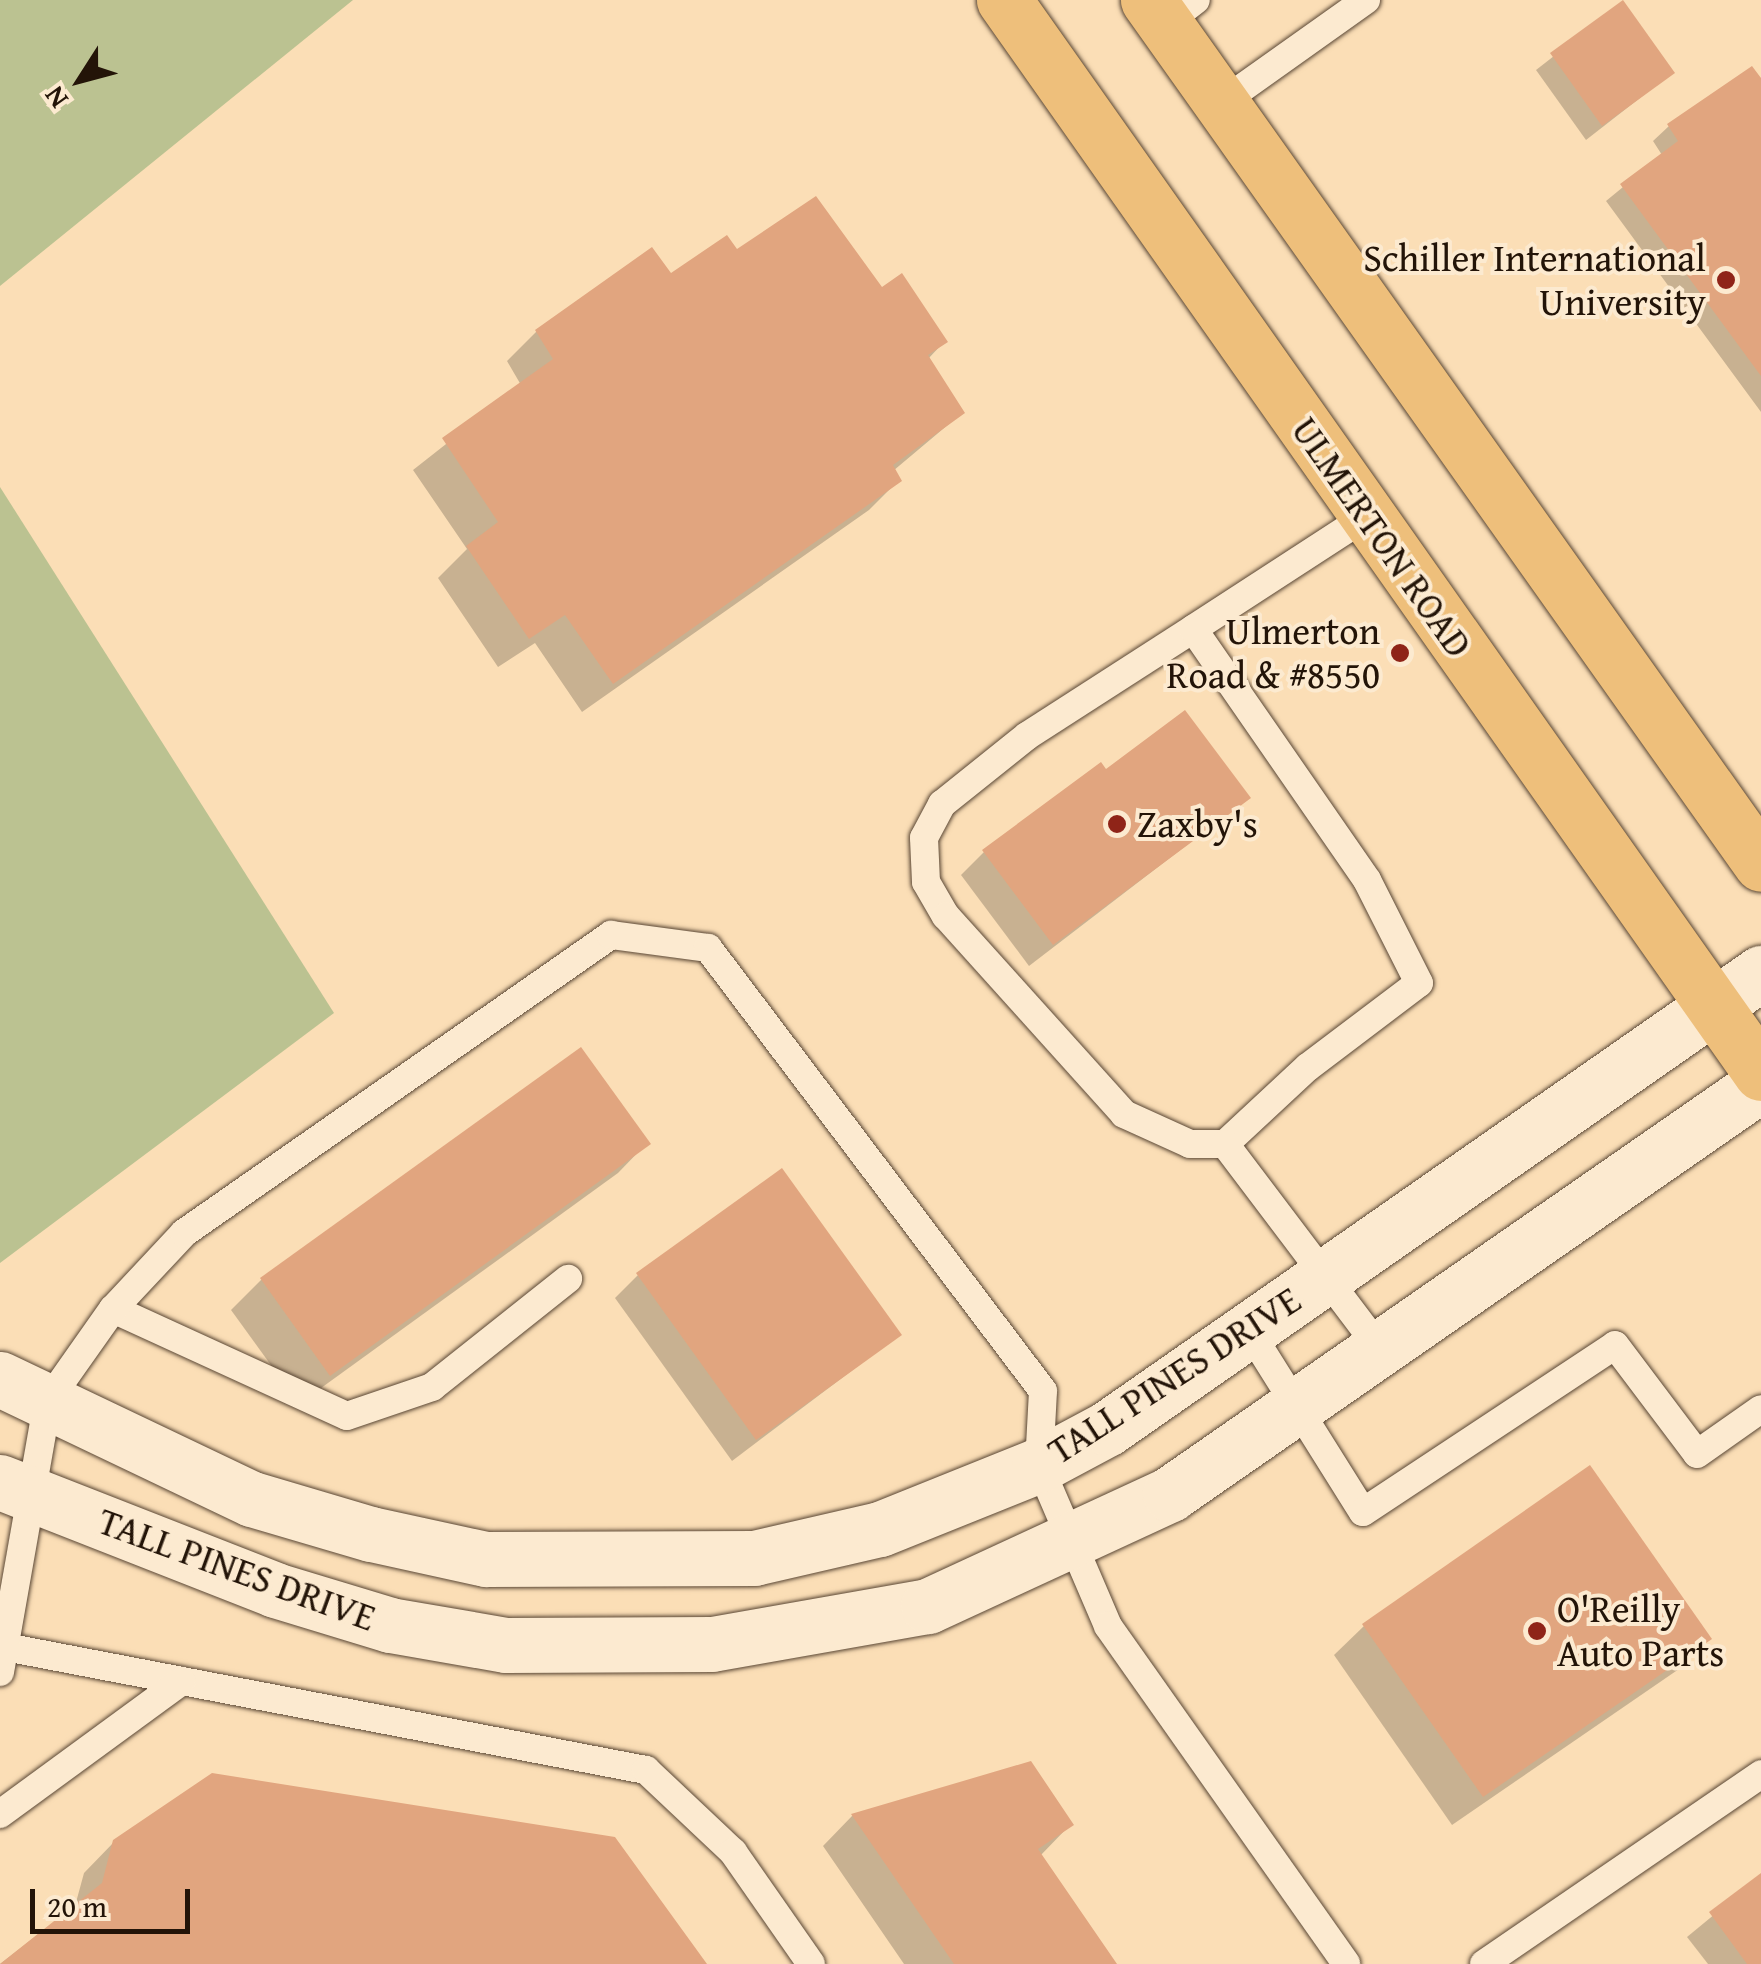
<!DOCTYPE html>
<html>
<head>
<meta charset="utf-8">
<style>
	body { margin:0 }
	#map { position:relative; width:1761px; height:1964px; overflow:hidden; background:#fbdeb6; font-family:"Gentium Book Plus",serif }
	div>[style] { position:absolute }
	.green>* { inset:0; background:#bbc291 }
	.shadow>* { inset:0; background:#0003 }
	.building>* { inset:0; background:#e1a57f }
	.roads { filter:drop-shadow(0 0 2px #594634) drop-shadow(0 0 2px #594634) }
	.lane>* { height:28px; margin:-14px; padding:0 14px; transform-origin:14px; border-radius:14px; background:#fcead0 }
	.street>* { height:55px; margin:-27.5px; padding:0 27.5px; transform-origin:27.5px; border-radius:27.5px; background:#fcead0 }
	.primary>* { height:55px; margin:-27.5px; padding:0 27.5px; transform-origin:27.5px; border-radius:27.5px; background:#eebf7b }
	.dots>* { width:28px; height:28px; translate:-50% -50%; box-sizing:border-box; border:5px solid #fcead0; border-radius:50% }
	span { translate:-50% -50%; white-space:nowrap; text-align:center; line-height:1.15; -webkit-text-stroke:8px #fcead0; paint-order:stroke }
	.poi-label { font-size:38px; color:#231408 }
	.right { translate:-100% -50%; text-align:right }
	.left { translate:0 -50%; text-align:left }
	.street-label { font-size:38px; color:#231408 }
	.north { position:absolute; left:30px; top:30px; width:100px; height:100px; -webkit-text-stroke:8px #fcead0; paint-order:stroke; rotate:234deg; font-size:28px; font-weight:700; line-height:40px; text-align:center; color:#231408 }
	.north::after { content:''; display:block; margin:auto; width:35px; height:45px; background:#231408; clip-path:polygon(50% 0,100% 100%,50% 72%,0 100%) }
	.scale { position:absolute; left:30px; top:1889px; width:160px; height:45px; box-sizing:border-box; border:5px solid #231408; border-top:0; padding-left:12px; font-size:30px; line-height:35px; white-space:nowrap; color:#231408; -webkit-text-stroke:8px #fcead0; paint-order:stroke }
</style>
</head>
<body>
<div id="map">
	<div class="green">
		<div style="clip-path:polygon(0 0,353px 0,0 286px)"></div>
		<div style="clip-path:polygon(0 487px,334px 1013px,0 1263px)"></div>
	</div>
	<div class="shadow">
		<div style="clip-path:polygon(1622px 3px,1672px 73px,1586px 140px,1536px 70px)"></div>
		<div style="clip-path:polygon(1761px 81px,1761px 412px,1606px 201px,1662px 155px,1653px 141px,1669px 126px)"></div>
		<div style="clip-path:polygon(736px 253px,881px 290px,944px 342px,928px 359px,962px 413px,893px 471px,899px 480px,869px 510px,582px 712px,535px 643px,498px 667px,438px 578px,467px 549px,413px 470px,521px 385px,507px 361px,537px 331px)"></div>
		<div style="clip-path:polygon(1105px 772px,1248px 798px,1029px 966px,961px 875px,984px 852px)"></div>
		<div style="clip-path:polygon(581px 1050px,647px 1143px,618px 1173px,299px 1404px,231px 1310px,261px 1280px)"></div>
		<div style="clip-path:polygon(638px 1275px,899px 1335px,732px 1461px,615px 1298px)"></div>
		<div style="clip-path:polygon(1364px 1626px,1708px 1639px,1679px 1669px,1452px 1825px,1334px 1655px)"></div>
		<div style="clip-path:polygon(1030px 1764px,1070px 1825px,1040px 1856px,1114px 1964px,904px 1964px,823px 1846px,852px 1816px)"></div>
		<div style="clip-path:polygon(114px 1842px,704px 1964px,0 1964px,75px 1906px,84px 1873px)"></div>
		<div style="clip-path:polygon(1761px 1876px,1761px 1964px,1708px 1964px,1687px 1937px)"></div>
	</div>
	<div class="building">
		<div style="clip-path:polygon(1623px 0,1675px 73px,1602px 126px,1550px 53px)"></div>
		<div style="clip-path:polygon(1752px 66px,1761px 78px,1761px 376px,1620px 184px,1678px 141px,1667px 124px)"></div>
		<div style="clip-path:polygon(816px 196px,882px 287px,902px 273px,948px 342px,928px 355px,965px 413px,893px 465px,902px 481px,613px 684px,565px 615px,529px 639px,466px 546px,498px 522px,442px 438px,553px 359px,535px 330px,652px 247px,671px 273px,727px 235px,737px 249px)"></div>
		<div style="clip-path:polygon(1185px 710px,1251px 798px,1053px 945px,982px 850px,1101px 762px,1106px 769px)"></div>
		<div style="clip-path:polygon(581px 1047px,651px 1144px,330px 1376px,260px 1278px)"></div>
		<div style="clip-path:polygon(782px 1168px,902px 1335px,756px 1440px,636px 1273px)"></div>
		<div style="clip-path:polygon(1590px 1465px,1712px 1639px,1483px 1797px,1362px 1624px)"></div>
		<div style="clip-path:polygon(1031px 1761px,1074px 1825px,1038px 1849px,1117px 1964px,954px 1964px,851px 1814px)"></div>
		<div style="clip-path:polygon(212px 1773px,615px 1837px,707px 1964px,0 1964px,102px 1883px,113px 1840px)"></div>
		<div style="clip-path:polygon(1761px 1873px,1761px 1964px,1747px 1964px,1709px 1912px)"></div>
	</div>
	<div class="roads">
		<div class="lane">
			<div style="left:1165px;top:24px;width:39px;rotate:-38deg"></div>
			<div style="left:1221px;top:103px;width:178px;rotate:-35.4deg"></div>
			<div style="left:1193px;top:629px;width:197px;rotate:147.2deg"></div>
			<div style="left:1027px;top:736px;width:109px;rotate:141.3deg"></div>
			<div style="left:942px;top:804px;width:38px;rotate:118deg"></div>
			<div style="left:924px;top:838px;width:44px;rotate:87.4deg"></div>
			<div style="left:926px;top:882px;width:39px;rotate:60deg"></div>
			<div style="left:946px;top:916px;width:266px;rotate:48deg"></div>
			<div style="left:1124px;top:1114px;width:72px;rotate:24.4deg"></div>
			<div style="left:1190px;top:1144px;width:35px"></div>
			<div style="left:1225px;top:1144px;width:113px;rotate:-42.9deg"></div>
			<div style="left:1308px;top:1067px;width:139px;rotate:-37.1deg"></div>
			<div style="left:1419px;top:983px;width:115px;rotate:-116.8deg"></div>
			<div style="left:1367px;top:880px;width:305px;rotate:-124.7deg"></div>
			<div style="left:1193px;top:629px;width:207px;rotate:-33deg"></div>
			<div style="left:1225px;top:1144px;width:257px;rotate:52.9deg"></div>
			<div style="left:113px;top:1309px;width:257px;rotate:24.6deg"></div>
			<div style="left:347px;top:1416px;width:90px;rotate:-18.8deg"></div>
			<div style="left:432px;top:1387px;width:174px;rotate:-38.5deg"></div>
			<div style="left:1248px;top:1329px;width:216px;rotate:57.9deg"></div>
			<div style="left:1363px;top:1512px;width:302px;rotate:-33.5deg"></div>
			<div style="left:1615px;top:1345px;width:136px;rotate:53deg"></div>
			<div style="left:1697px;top:1454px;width:78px;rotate:-35.1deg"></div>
			<div style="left:0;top:1646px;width:658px;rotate:10.87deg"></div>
			<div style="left:646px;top:1770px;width:120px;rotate:43.3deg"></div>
			<div style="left:733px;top:1852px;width:136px;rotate:55.1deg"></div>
			<div style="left:0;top:1672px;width:275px;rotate:-80deg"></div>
			<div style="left:48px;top:1401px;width:113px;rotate:-54.8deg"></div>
			<div style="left:113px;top:1309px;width:104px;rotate:-46.9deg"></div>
			<div style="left:184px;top:1233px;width:521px;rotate:-34.91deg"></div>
			<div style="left:611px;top:935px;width:98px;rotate:7.6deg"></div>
			<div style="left:708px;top:948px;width:555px;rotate:52.9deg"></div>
			<div style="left:1043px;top:1391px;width:74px;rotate:93.1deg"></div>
			<div style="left:1039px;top:1465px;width:175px;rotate:66.8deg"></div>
			<div style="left:1108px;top:1626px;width:413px;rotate:54.8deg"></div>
			<div style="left:0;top:1814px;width:225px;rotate:-36.2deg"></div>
			<div style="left:1484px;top:1964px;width:336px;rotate:-34.4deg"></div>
		</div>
		<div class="street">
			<div style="left:0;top:1379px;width:279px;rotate:25.5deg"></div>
			<div style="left:252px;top:1499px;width:124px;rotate:16.4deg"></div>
			<div style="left:371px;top:1534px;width:118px;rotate:12.3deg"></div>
			<div style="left:486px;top:1559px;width:268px;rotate:-0.2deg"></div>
			<div style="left:754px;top:1558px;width:129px;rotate:-13deg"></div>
			<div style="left:880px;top:1529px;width:171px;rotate:-21.9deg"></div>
			<div style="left:1039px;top:1465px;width:78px;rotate:-28.2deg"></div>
			<div style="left:1108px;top:1428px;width:796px;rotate:-34.87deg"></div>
			<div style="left:0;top:1482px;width:295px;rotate:21.4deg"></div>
			<div style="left:275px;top:1590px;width:120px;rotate:16.9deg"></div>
			<div style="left:390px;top:1625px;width:118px;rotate:9.8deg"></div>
			<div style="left:506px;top:1645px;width:206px;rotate:-0.3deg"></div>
			<div style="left:712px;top:1644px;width:219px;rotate:-10deg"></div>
			<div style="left:928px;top:1606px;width:267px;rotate:-24.8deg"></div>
			<div style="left:1170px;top:1494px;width:719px;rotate:-34.75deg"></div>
		</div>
		<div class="primary">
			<div style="left:1004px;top:0;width:1313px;rotate:54.8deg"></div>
			<div style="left:1148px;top:0;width:1059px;rotate:54.64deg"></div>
		</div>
	</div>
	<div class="dots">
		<div style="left:1726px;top:280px;background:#8f2418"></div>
		<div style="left:1400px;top:653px;background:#8f2418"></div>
		<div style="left:1117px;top:824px;background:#8f2418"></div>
		<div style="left:1537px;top:1631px;background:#8f2418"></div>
	</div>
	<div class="poi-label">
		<span class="right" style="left:1706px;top:280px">Schiller International<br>University</span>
		<span class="right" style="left:1380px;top:653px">Ulmerton<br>Road &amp; #8550</span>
		<span class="left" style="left:1137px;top:824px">Zaxby's</span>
		<span class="left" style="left:1557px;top:1631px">O'Reilly<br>Auto Parts</span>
	</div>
	<div class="street-label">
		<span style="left:1382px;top:537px;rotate:55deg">ULMERTON ROAD</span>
		<span style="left:1174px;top:1375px;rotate:-33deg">TALL PINES DRIVE</span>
		<span style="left:237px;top:1569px;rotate:20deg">TALL PINES DRIVE</span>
	</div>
	<div class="north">N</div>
	<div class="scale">20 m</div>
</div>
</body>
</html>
